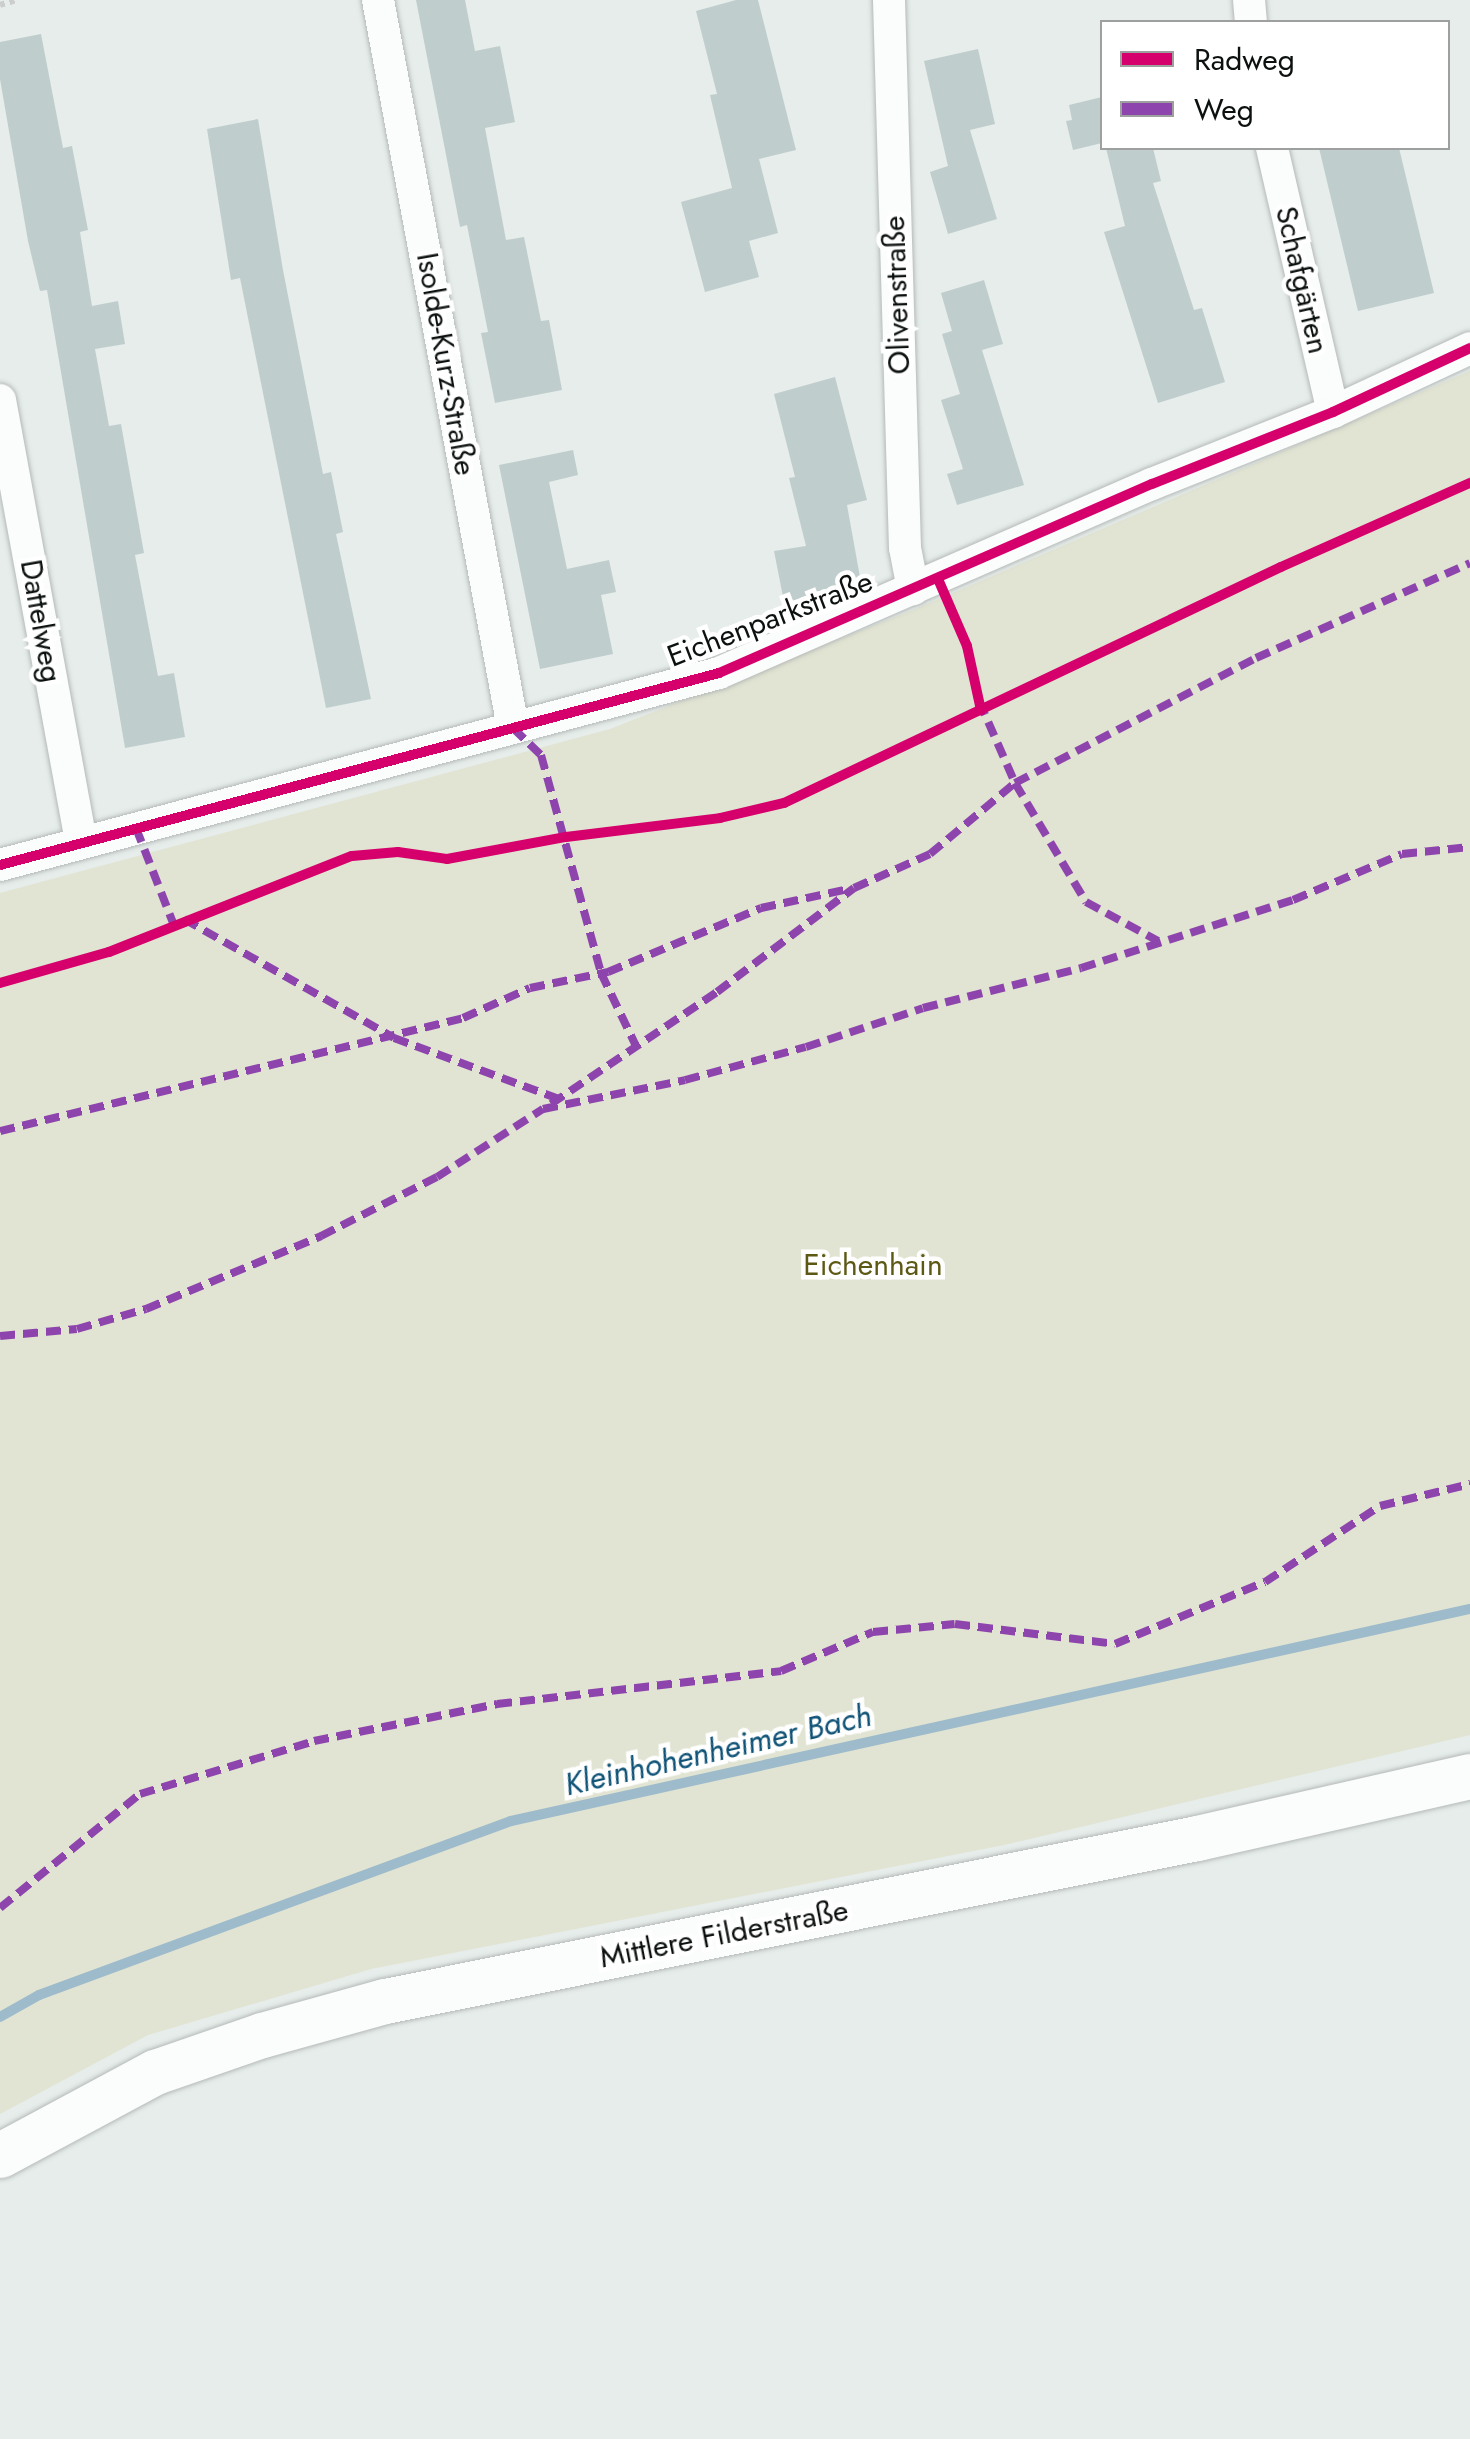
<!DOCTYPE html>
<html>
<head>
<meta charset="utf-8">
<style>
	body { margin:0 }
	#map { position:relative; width:1470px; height:2439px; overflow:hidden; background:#e6edea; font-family:Jost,sans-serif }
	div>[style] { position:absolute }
	.green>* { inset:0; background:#e1e4d2 }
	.stream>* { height:10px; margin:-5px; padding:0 5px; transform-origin:5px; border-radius:5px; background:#9ebbcc }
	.building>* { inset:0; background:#c0cdcd }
	.path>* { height:6px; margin-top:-3px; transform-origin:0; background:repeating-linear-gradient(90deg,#cccecd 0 5px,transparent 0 10px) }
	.roads { filter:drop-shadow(0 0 2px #b5bab8) drop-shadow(0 0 2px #b5bab8) }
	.street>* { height:32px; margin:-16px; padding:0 16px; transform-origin:16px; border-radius:16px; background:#fbfcfc }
	.secondary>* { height:45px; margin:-22.5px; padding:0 22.5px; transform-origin:22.5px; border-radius:22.5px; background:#fbfcfc }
	.quiet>* { height:8px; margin-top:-4px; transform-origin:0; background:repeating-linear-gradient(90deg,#8e44ad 0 15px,transparent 0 23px) }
	.cycleway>* { height:10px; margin:-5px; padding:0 5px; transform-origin:5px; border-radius:5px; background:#d6006c }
	span { translate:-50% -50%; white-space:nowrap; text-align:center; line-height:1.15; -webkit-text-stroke:9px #fff; paint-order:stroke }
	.street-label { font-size:30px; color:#0c110f }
	.park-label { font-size:30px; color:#5d5915 }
	.water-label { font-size:32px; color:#0f5276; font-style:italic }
	.legend { position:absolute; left:1100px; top:20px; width:350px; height:130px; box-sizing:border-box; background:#fff; border:2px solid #9ea09f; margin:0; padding:12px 18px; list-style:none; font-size:30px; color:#0c110f }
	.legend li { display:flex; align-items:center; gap:20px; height:50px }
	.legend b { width:50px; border:2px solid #9ea09f }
</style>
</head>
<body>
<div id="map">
	<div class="green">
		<div style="clip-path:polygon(1470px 371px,1470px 1735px,1004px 1845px,371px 1969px,148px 2035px,0 2114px,0 893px,610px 729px,913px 610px)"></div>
	</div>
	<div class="stream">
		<div style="left:0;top:2017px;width:45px;rotate:-29.4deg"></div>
		<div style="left:39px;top:1995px;width:503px;rotate:-20.24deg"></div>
		<div style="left:511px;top:1821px;width:982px;rotate:-12.47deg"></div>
	</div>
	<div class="building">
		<div style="clip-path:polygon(416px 0,465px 0,475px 51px,500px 46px,515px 122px,485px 128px,506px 240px,524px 237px,541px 321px,549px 320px,562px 390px,495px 403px,481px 333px,488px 332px,467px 225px,460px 227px)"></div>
		<div style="clip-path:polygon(736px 0,758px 0,796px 150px,759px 159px,778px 233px,749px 241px,759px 277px,705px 292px,681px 202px,732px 188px,710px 95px,717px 94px,696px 11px)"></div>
		<div style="clip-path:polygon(41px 34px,63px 148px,72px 146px,88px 230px,80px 232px,92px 306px,118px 301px,125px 344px,95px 349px,109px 426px,121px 424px,144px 553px,135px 555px,158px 676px,174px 673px,185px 737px,125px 748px,47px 290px,40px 291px,28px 241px,0 79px,0 42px)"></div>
		<div style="clip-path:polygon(978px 49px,995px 124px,970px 130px,997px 219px,948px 234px,930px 172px,948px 166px,924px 61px)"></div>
		<div style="clip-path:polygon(1102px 97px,1102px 143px,1073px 150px,1066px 121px,1072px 120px,1069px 105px)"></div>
		<div style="clip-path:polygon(258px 119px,283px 270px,323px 474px,331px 472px,343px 532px,336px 534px,371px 699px,326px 708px,240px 278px,231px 280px,207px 129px)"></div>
		<div style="clip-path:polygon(1106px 148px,1153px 148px,1161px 181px,1153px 183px,1194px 310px,1202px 308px,1225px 382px,1158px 403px,1104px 232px,1125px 226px)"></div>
		<div style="clip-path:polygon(1319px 148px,1399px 148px,1434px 293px,1358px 311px)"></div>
		<div style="clip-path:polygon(984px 280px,1003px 344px,982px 350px,1024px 485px,957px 505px,947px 474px,963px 469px,941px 400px,960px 394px,942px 334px,952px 331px,941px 293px)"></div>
		<div style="clip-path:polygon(835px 377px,867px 500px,847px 505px,862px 588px,784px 602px,774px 551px,806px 546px,789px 478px,795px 477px,774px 394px)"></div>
		<div style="clip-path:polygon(573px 450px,578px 475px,549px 482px,567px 569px,609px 560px,616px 592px,601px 595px,613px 654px,540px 669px,499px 465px)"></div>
	</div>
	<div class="path">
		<div style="left:0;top:5px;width:17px;rotate:-17deg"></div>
	</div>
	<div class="roads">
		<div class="street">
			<div style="left:378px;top:0;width:740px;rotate:79.49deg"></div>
			<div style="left:889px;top:0;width:548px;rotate:88.33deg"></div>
			<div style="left:905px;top:548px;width:42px;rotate:79deg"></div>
			<div style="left:1249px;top:0;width:22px;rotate:85deg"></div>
			<div style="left:1272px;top:148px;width:271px;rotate:77deg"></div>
			<div style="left:0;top:400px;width:449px;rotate:79.6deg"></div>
			<div style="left:0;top:865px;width:744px;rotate:-14.95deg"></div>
			<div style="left:719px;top:673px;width:472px;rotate:-23.6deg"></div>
			<div style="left:1152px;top:484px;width:195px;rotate:-21.7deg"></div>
			<div style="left:1333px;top:412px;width:151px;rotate:-25deg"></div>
		</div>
		<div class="secondary">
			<div style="left:0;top:2155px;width:176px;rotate:-28.2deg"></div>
			<div style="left:155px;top:2072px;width:113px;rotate:-19.1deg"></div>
			<div style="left:262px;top:2035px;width:128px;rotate:-15.5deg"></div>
			<div style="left:385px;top:2001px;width:828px;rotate:-11.35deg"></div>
			<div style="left:1197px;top:1838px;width:280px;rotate:-12.8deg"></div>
		</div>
	</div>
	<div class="quiet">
		<div style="left:979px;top:701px;width:90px;rotate:66.3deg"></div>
		<div style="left:1015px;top:783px;width:139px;rotate:59.2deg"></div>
		<div style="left:1086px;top:902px;width:82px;rotate:28.4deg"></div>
		<div style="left:513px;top:728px;width:39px;rotate:44deg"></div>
		<div style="left:541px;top:755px;width:226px;rotate:74.6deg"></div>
		<div style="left:601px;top:973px;width:81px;rotate:64.4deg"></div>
		<div style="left:136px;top:828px;width:102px;rotate:68.7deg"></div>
		<div style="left:184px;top:919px;width:241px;rotate:29.5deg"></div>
		<div style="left:394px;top:1038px;width:176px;rotate:20.3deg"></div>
		<div style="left:551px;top:1104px;width:200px;rotate:-34deg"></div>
		<div style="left:717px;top:992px;width:172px;rotate:-37.2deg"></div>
		<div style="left:854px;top:888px;width:83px;rotate:-24.1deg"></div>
		<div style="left:930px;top:854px;width:111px;rotate:-39.9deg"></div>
		<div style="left:1015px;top:783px;width:271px;rotate:-27.4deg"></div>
		<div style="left:1256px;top:658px;width:234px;rotate:-23.9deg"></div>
		<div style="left:0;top:1131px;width:477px;rotate:-13.7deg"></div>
		<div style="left:463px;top:1018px;width:73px;rotate:-24.1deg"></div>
		<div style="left:530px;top:988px;width:80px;rotate:-11.6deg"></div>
		<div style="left:608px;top:972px;width:166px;rotate:-22.7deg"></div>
		<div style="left:761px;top:908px;width:89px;rotate:-12.3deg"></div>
		<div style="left:0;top:1336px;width:77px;rotate:-5.2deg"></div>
		<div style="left:77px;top:1329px;width:72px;rotate:-16.2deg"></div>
		<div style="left:146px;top:1309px;width:190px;rotate:-22.6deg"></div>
		<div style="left:321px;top:1236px;width:130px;rotate:-27deg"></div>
		<div style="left:437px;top:1177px;width:126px;rotate:-32.7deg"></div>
		<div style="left:543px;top:1109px;width:145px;rotate:-11.5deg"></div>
		<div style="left:685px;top:1080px;width:125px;rotate:-15.3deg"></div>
		<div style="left:806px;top:1047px;width:123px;rotate:-18.4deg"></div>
		<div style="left:923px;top:1008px;width:163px;rotate:-14.2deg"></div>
		<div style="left:1081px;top:968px;width:223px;rotate:-17.8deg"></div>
		<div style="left:1293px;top:900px;width:118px;rotate:-22.9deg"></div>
		<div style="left:1402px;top:854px;width:68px;rotate:-5.9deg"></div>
		<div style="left:0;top:1908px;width:181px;rotate:-39.2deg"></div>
		<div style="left:140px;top:1794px;width:182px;rotate:-16.9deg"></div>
		<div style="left:314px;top:1741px;width:187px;rotate:-11.4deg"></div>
		<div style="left:497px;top:1704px;width:286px;rotate:-6.6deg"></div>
		<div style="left:781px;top:1671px;width:100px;rotate:-23deg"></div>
		<div style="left:873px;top:1632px;width:82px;rotate:-5.6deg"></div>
		<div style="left:955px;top:1624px;width:161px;rotate:7.1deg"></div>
		<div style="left:1115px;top:1644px;width:162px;rotate:-22.5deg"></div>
		<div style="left:1265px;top:1582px;width:138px;rotate:-33.5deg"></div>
		<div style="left:1380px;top:1506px;width:93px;rotate:-13.7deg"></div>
	</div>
	<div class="cycleway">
		<div style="left:938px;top:579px;width:73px;rotate:66.6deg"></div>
		<div style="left:967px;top:646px;width:66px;rotate:77.7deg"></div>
		<div style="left:0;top:865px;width:744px;rotate:-14.95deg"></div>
		<div style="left:719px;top:673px;width:472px;rotate:-23.6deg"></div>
		<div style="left:1152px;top:484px;width:195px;rotate:-21.7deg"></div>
		<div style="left:1333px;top:412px;width:151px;rotate:-25deg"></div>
		<div style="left:0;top:983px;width:113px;rotate:-15.9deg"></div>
		<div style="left:109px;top:952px;width:261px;rotate:-21.6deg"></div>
		<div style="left:352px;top:856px;width:46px;rotate:-5deg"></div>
		<div style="left:398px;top:852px;width:49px;rotate:8.1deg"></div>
		<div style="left:447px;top:859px;width:121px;rotate:-10.5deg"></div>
		<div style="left:566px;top:837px;width:155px;rotate:-7deg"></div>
		<div style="left:720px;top:818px;width:66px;rotate:-13.2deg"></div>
		<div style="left:784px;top:803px;width:550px;rotate:-25.4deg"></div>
		<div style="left:1281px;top:567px;width:207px;rotate:-24deg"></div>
	</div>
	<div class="street-label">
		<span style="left:1302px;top:280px;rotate:77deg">Schafgärten</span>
		<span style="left:897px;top:295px;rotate:-92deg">Olivenstraße</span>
		<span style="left:446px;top:364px;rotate:80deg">Isolde-Kurz-Straße</span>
		<span style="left:770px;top:619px;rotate:-21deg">Eichenparkstraße</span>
		<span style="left:41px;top:621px;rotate:80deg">Dattelweg</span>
		<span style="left:724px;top:1934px;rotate:-11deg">Mittlere Filderstraße</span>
	</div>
	<div class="park-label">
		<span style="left:873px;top:1265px">Eichenhain</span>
	</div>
	<div class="water-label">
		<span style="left:718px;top:1750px;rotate:-13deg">Kleinhohenheimer Bach</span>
	</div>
	<ul class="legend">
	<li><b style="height:12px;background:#d6006c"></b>Radweg</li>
	<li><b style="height:12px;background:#8e44ad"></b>Weg</li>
	</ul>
</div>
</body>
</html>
